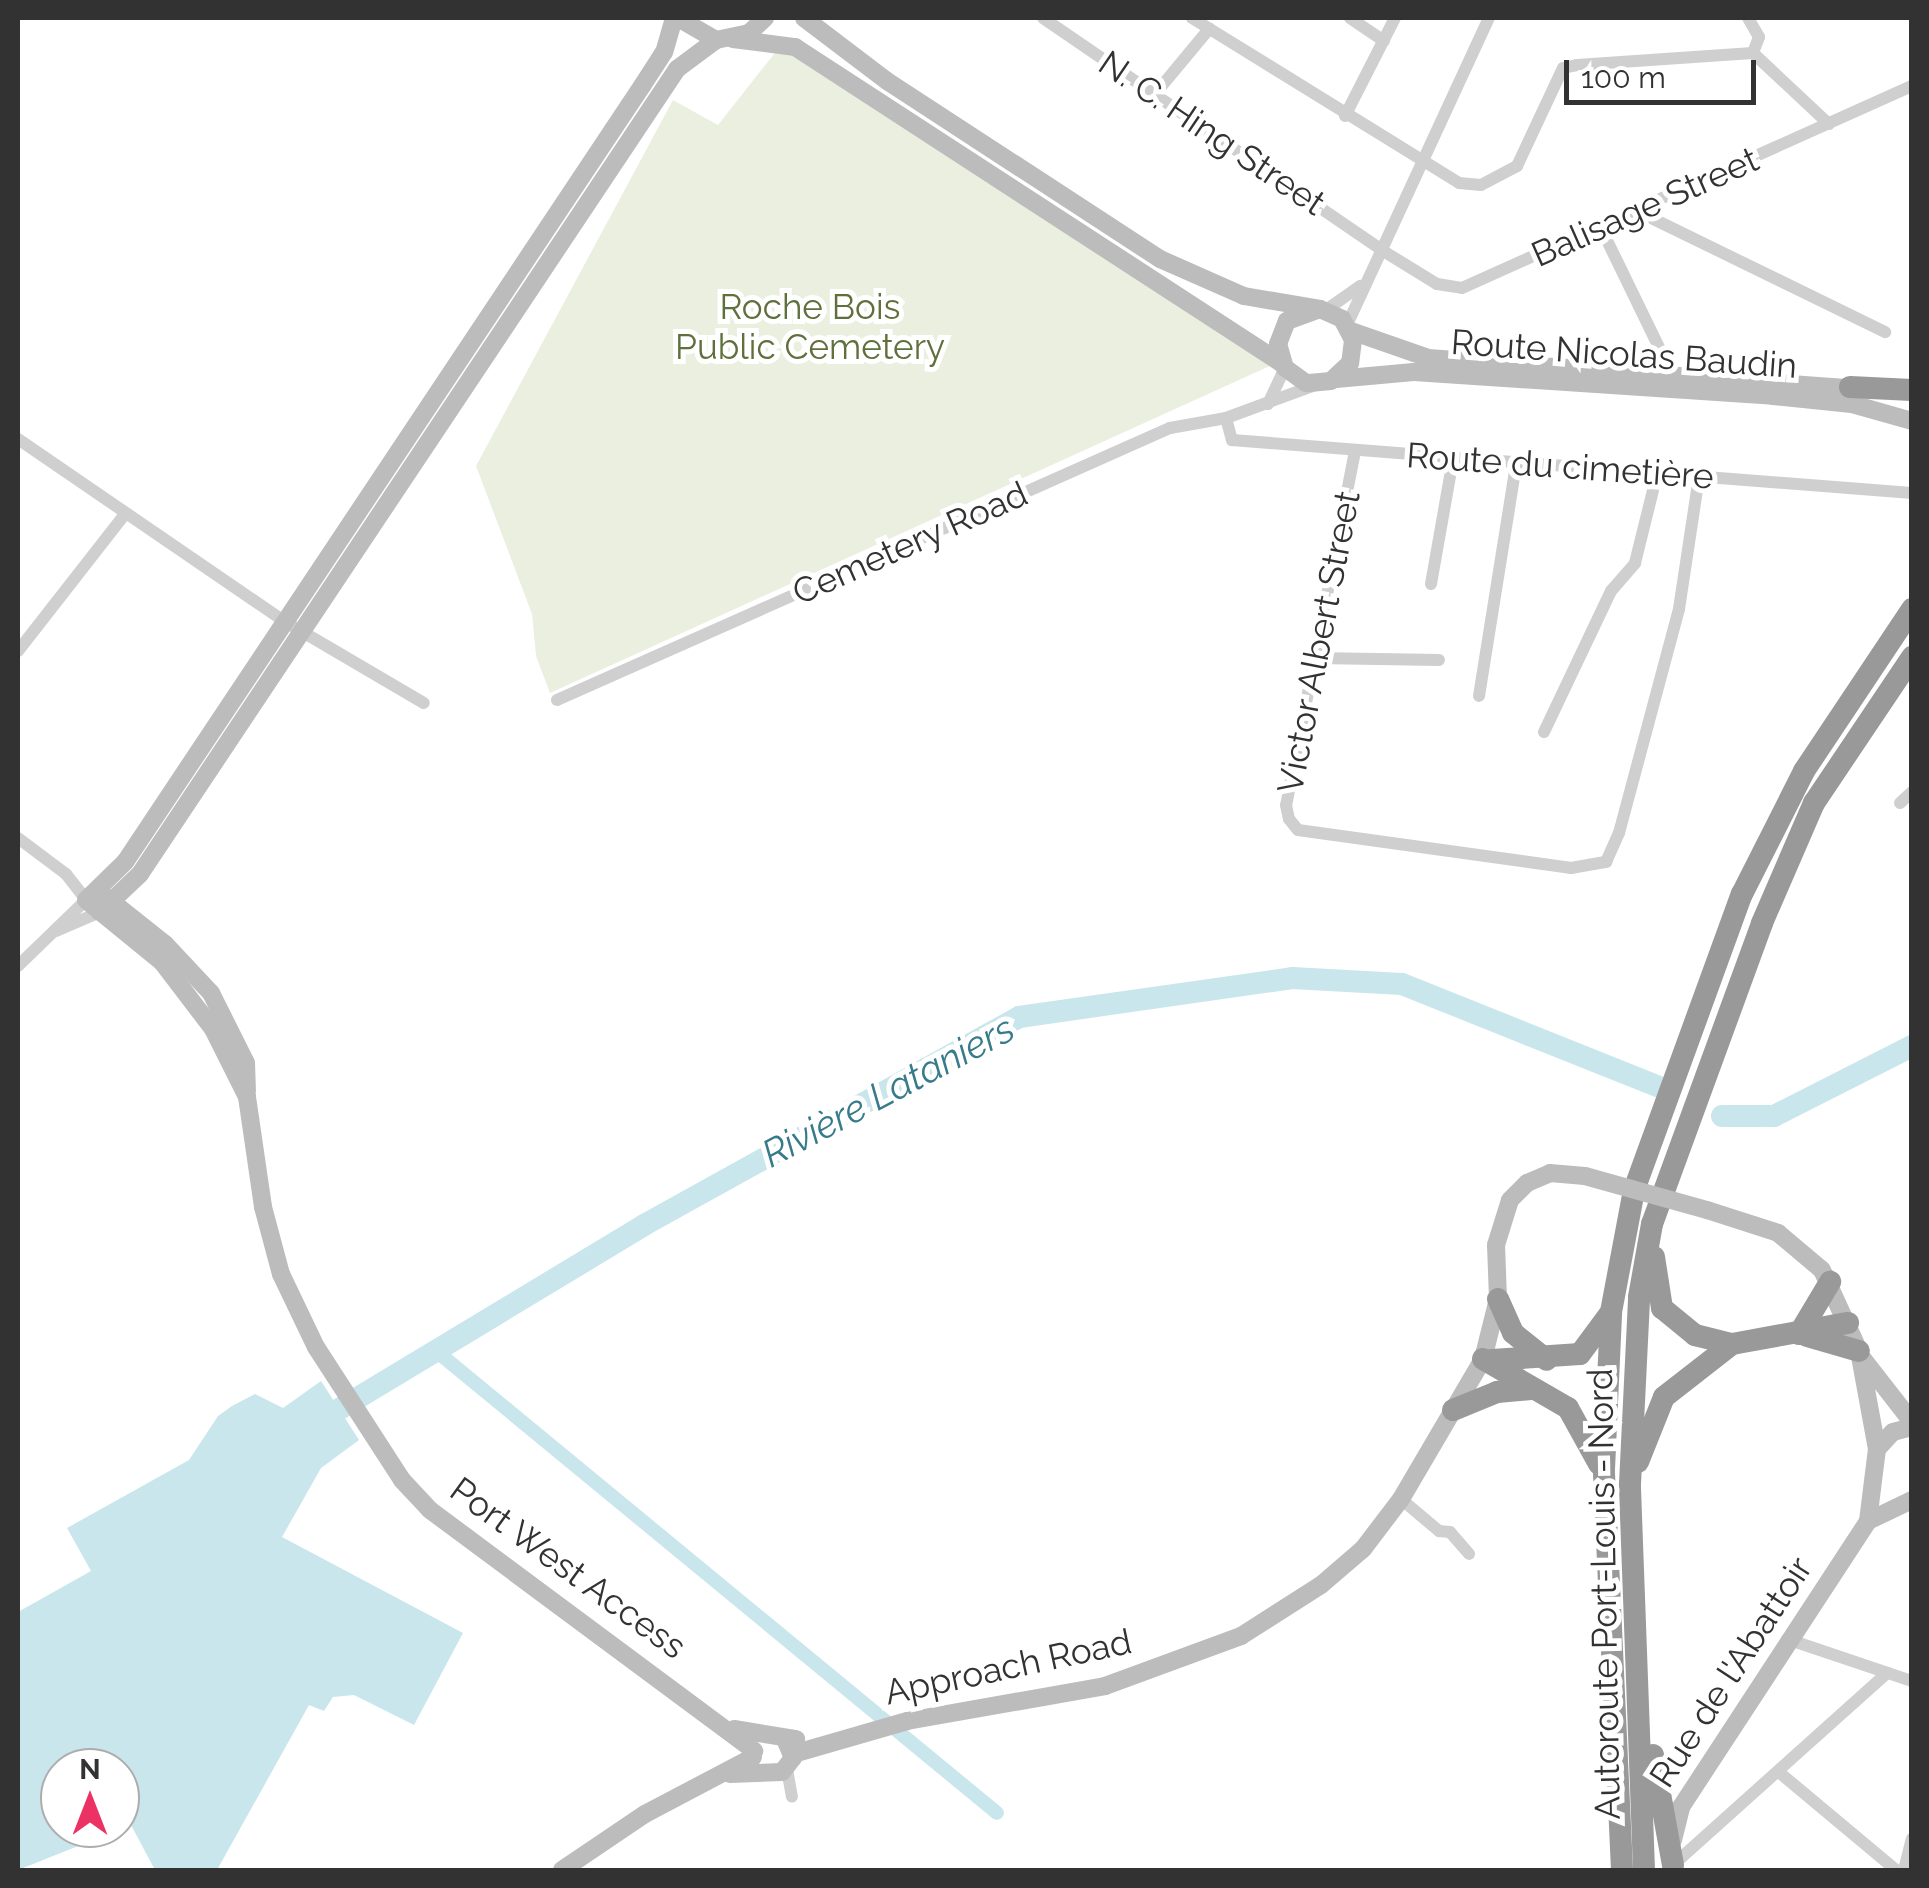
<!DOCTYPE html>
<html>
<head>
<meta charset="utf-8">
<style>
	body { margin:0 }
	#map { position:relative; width:1929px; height:1888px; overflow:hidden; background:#fff; font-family:Raleway,sans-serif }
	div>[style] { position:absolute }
	.green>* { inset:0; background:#ebefe0 }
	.water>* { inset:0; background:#c9e6ec }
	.canal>* { height:14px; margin:-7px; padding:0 7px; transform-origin:7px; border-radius:7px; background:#c9e6ec }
	.river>* { height:22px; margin:-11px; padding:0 11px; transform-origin:11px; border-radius:11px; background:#c9e6ec }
	.street>* { height:12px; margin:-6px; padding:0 6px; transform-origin:6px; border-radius:6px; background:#cfcfcf }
	.secondary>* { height:18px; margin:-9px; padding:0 9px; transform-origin:9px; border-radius:9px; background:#bcbcbc }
	.highway>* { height:22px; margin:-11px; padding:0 11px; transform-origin:11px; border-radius:11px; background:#999 }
	.secondary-bridge>* { height:18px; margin:-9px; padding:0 9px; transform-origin:9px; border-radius:9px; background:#bcbcbc }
	span { translate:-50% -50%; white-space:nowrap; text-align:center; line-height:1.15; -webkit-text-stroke:10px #fff; paint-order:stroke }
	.street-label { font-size:35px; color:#323232 }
	.park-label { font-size:35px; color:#5f703c }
	.water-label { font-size:38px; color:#377b8a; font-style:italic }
	.frame { position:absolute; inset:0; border:20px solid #323232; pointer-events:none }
	.north { position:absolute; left:40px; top:1748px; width:100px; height:100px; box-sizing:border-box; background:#fff; border:2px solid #adadad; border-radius:50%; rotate:0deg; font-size:28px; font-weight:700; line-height:40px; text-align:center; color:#323232 }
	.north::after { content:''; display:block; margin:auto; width:35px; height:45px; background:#ec3164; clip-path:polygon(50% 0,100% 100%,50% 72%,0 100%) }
	.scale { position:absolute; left:1564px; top:60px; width:192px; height:45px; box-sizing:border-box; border:5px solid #323232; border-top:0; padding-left:12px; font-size:30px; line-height:35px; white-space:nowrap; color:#323232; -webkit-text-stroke:8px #fff; paint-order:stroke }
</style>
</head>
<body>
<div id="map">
	<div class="green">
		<div style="clip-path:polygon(781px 45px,1272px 365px,550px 693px,536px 656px,532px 614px,476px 466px,673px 100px,718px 125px)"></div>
	</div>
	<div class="water">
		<div style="clip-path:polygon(evenodd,321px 1381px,359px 1440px,321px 1468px,282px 1537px,463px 1633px,414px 1725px,354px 1695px,333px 1697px,324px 1711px,309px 1705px,217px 1870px,155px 1870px,131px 1825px,18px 1870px,18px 1612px,91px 1571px,67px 1528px,189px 1460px,218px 1416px,232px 1406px,255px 1394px,283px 1408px,321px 1381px,60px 1768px,120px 1768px,120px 1828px,60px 1828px,60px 1768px)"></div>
	</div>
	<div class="canal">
		<div style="left:435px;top:1350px;width:728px;rotate:39.48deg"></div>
	</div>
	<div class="river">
		<div style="left:1722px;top:1116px;width:52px"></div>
		<div style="left:1774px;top:1116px;width:155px;rotate:-26.9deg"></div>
		<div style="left:341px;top:1408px;width:354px;rotate:-31.1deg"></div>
		<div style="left:644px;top:1225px;width:429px;rotate:-29deg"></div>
		<div style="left:1019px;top:1017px;width:276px;rotate:-8.1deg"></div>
		<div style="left:1292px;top:978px;width:110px;rotate:3.1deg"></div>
		<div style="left:1402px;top:984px;width:277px;rotate:21.8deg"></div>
	</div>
	<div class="street">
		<div style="left:1043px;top:18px;width:409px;rotate:34.4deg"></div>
		<div style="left:1380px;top:249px;width:67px;rotate:31.6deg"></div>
		<div style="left:1437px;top:284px;width:25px;rotate:9deg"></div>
		<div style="left:1462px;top:288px;width:493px;rotate:-24.2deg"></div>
		<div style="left:1192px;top:18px;width:314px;rotate:31.7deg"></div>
		<div style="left:1459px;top:183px;width:22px;rotate:5deg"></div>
		<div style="left:1481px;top:185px;width:41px;rotate:-27.8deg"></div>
		<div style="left:1517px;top:166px;width:108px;rotate:-64.9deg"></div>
		<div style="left:1563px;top:68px;width:14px;rotate:-12deg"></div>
		<div style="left:1577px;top:65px;width:176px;rotate:-3.9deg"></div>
		<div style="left:1753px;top:53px;width:104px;rotate:43.1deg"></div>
		<div style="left:1350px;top:18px;width:41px;rotate:34.1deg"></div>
		<div style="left:1748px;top:18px;width:22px;rotate:60deg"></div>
		<div style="left:1759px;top:37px;width:17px;rotate:111deg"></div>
		<div style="left:1155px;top:94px;width:85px;rotate:-50.3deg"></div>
		<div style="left:1345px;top:116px;width:110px;rotate:-63deg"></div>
		<div style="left:1639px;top:212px;width:274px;rotate:26deg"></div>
		<div style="left:1601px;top:228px;width:147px;rotate:64.1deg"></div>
		<div style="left:1326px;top:310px;width:42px;rotate:-35.2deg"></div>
		<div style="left:1347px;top:325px;width:338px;rotate:-65.2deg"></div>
		<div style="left:1268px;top:404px;width:40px;rotate:-65deg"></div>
		<div style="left:1226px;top:418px;width:23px;rotate:75deg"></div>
		<div style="left:1232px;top:440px;width:682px;rotate:4.46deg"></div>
		<div style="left:18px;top:439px;width:322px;rotate:34.4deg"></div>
		<div style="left:284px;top:621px;width:162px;rotate:30.4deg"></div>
		<div style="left:1355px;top:451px;width:361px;rotate:101deg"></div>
		<div style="left:1286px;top:805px;width:14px;rotate:78deg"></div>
		<div style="left:1289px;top:819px;width:14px;rotate:51deg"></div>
		<div style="left:1298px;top:830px;width:276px;rotate:7.9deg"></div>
		<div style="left:1571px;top:868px;width:36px;rotate:-10deg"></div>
		<div style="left:1606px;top:862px;width:32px;rotate:-66deg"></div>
		<div style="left:1619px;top:833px;width:232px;rotate:-75deg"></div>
		<div style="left:1679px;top:609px;width:134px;rotate:-81.4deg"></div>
		<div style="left:1431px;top:584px;width:127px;rotate:-80deg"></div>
		<div style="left:18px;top:651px;width:174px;rotate:-52deg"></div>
		<div style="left:1316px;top:658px;width:123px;rotate:0.9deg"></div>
		<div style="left:1479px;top:696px;width:235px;rotate:-80.9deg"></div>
		<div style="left:557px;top:700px;width:671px;rotate:-23.93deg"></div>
		<div style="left:1170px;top:428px;width:57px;rotate:-10.1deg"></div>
		<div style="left:1226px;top:418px;width:95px;rotate:-20.3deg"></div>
		<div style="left:1544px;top:732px;width:156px;rotate:-64.6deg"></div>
		<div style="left:1611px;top:591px;width:37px;rotate:-49deg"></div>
		<div style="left:1635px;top:563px;width:92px;rotate:-76.1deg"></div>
		<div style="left:1900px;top:803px;width:16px;rotate:-43deg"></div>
		<div style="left:18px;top:838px;width:60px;rotate:36.9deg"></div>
		<div style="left:66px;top:874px;width:33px;rotate:52deg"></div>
		<div style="left:86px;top:900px;width:95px;rotate:135.9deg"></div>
		<div style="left:56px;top:931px;width:48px;rotate:-23.4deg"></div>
		<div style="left:1401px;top:1499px;width:50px;rotate:40.1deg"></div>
		<div style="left:1439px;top:1531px;width:11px;rotate:5deg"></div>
		<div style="left:1450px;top:1532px;width:29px;rotate:49deg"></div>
		<div style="left:1787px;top:1639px;width:132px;rotate:18.6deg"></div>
		<div style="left:787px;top:1769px;width:28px;rotate:80deg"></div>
		<div style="left:1780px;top:1773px;width:151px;rotate:39.9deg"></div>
		<div style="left:1673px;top:1865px;width:288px;rotate:-41.9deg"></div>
		<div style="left:1904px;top:1870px;width:32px;rotate:-76deg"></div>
	</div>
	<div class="secondary">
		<div style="left:674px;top:18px;width:35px;rotate:106deg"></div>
		<div style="left:664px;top:52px;width:40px;rotate:122.9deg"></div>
		<div style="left:642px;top:86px;width:932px;rotate:123.67deg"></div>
		<div style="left:125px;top:862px;width:54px;rotate:135.7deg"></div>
		<div style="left:86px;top:900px;width:98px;rotate:39.2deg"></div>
		<div style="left:162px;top:962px;width:84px;rotate:52.7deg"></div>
		<div style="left:213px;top:1029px;width:76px;rotate:63.4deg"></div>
		<div style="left:247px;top:1097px;width:111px;rotate:81.7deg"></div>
		<div style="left:263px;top:1207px;width:69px;rotate:75deg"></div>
		<div style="left:281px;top:1274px;width:81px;rotate:64.4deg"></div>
		<div style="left:316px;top:1347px;width:158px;rotate:57.1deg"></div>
		<div style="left:402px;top:1480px;width:41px;rotate:47deg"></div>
		<div style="left:430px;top:1510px;width:404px;rotate:36.6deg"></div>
		<div style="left:678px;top:18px;width:44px;rotate:30.1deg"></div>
		<div style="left:716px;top:40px;width:34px;rotate:-12deg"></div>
		<div style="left:749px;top:33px;width:22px;rotate:-43deg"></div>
		<div style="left:804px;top:18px;width:104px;rotate:37.2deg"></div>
		<div style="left:887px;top:81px;width:326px;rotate:33.1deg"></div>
		<div style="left:1160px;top:259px;width:92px;rotate:23.8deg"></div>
		<div style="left:1244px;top:296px;width:77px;rotate:9.7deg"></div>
		<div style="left:1320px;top:309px;width:24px;rotate:24deg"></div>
		<div style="left:1342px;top:319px;width:24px;rotate:62deg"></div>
		<div style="left:1353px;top:340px;width:23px;rotate:97deg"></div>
		<div style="left:1350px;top:363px;width:26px;rotate:137deg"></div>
		<div style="left:1331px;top:381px;width:25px;rotate:175deg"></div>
		<div style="left:1306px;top:383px;width:26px;rotate:-144deg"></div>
		<div style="left:1285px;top:368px;width:25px;rotate:-106deg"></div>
		<div style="left:1278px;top:344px;width:25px;rotate:-69deg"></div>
		<div style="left:1287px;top:321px;width:35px;rotate:-20deg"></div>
		<div style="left:733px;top:39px;width:63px;rotate:7.4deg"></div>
		<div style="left:795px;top:47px;width:580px;rotate:33.03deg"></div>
		<div style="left:1351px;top:331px;width:82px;rotate:19.3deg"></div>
		<div style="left:1428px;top:358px;width:432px;rotate:4.1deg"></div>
		<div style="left:1336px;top:379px;width:78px;rotate:-5.1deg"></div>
		<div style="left:1414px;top:372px;width:360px;rotate:3.8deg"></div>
		<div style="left:1773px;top:396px;width:79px;rotate:5.8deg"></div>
		<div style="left:1852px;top:404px;width:62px;rotate:15.8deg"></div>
		<div style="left:106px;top:897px;width:75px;rotate:38.5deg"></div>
		<div style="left:165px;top:944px;width:67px;rotate:46.8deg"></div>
		<div style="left:211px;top:993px;width:78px;rotate:63.4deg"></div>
		<div style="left:246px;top:1063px;width:28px;rotate:88deg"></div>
		<div style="left:100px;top:912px;width:55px;rotate:-43.5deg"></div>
		<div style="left:140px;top:874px;width:968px;rotate:-56.29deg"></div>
		<div style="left:677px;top:69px;width:49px;rotate:-36.6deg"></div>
		<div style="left:1707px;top:1210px;width:75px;rotate:17.9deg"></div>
		<div style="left:1778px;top:1233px;width:57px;rotate:40.1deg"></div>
		<div style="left:1822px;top:1270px;width:89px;rotate:65.4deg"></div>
		<div style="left:1859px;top:1351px;width:100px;rotate:79.6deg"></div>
		<div style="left:1863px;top:1359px;width:80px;rotate:52.1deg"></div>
		<div style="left:1868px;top:1521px;width:49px;rotate:-25.5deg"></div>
		<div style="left:734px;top:1729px;width:63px;rotate:9.2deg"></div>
		<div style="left:793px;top:1754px;width:119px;rotate:-16.1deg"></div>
		<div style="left:907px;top:1721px;width:201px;rotate:-10deg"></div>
		<div style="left:1105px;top:1686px;width:145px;rotate:-20.2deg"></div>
		<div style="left:1241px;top:1636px;width:95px;rotate:-32.5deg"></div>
		<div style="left:1321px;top:1585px;width:55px;rotate:-40.6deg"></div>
		<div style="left:1363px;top:1549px;width:63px;rotate:-52.8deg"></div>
		<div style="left:1401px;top:1499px;width:162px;rotate:-59.6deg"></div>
		<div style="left:1483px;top:1359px;width:62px;rotate:-76deg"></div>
		<div style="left:1498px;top:1299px;width:54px;rotate:-92.1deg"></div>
		<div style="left:1496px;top:1245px;width:47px;rotate:-72.7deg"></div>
		<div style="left:1510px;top:1200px;width:24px;rotate:-45deg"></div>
		<div style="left:1527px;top:1183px;width:25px;rotate:-23deg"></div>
		<div style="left:1550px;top:1173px;width:35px;rotate:5deg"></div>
		<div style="left:730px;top:1774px;width:52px;rotate:-2.2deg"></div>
		<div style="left:782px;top:1772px;width:18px;rotate:-52deg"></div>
		<div style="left:793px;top:1758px;width:21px;rotate:-113deg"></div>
		<div style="left:1673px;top:1840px;width:34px;rotate:-76deg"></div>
		<div style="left:1681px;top:1807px;width:342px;rotate:-56.8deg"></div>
		<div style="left:1868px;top:1521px;width:73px;rotate:-82.9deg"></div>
		<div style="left:1877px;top:1449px;width:23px;rotate:-47deg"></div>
		<div style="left:1893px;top:1432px;width:20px;rotate:-15deg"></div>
		<div style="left:562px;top:1870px;width:100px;rotate:-34deg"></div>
		<div style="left:645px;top:1814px;width:122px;rotate:-27.8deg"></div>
	</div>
	<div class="highway">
		<div style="left:1850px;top:387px;width:62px;rotate:2.8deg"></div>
		<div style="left:1654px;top:1257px;width:52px;rotate:81.1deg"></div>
		<div style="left:1662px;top:1308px;width:43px;rotate:39.3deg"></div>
		<div style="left:1695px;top:1335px;width:38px;rotate:14deg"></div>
		<div style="left:1732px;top:1344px;width:118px;rotate:-10.3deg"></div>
		<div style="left:1498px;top:1299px;width:37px;rotate:66deg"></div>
		<div style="left:1513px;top:1333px;width:43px;rotate:38.5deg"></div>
		<div style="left:1799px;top:1334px;width:61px;rotate:-59.2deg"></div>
		<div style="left:1807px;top:1336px;width:54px;rotate:16.1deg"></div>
		<div style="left:1483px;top:1359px;width:98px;rotate:30deg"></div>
		<div style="left:1568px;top:1408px;width:64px;rotate:61deg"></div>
		<div style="left:1492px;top:1360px;width:88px;rotate:-3.9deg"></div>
		<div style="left:1580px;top:1354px;width:49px;rotate:-53.4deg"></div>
		<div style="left:1453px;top:1410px;width:48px;rotate:-22.2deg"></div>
		<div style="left:1497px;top:1392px;width:37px;rotate:-5deg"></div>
		<div style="left:1638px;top:1462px;width:70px;rotate:-68.2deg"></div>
		<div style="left:1664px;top:1397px;width:86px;rotate:-37.9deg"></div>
		<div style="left:1653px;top:1755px;width:112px;rotate:79.7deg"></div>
		<div style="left:1622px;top:1870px;width:401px;rotate:-92.6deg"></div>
		<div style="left:1604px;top:1469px;width:157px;rotate:-87.4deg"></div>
		<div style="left:1611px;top:1312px;width:124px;rotate:-79.3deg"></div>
		<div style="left:1634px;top:1190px;width:315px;rotate:-70deg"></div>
		<div style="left:1742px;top:894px;width:138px;rotate:-63.2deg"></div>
		<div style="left:1804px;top:771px;width:195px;rotate:-56.3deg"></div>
		<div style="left:1644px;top:1870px;width:386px;rotate:-92.1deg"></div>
		<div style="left:1630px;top:1484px;width:187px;rotate:-87.2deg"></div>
		<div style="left:1639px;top:1297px;width:74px;rotate:-79.9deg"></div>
		<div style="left:1652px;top:1224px;width:320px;rotate:-69.9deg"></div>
		<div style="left:1762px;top:923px;width:131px;rotate:-66.6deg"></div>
		<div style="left:1814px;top:803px;width:176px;rotate:-56.1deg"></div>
	</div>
	<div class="secondary-bridge">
		<div style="left:1585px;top:1176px;width:127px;rotate:15.6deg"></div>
	</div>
	<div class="street-label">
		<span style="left:1212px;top:133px;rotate:34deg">N. C. Hing Street</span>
		<span style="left:1645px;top:207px;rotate:-24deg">Balisage Street</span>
		<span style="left:1624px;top:354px;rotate:4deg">Route Nicolas Baudin</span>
		<span style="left:1560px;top:466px;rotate:4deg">Route du cimetière</span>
		<span style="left:910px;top:543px;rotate:-24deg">Cemetery Road</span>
		<span style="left:1319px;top:642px;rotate:-79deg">Victor Albert Street</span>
		<span style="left:568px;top:1568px;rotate:36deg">Port West Access</span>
		<span style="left:1604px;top:1594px;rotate:-91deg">Autoroute Port-Louis - Nord</span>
		<span style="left:1008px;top:1667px;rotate:-12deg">Approach Road</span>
		<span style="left:1731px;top:1672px;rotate:-57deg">Rue de l'Abattoir</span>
	</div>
	<div class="park-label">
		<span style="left:810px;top:327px">Roche Bois<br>Public Cemetery</span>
	</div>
	<div class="water-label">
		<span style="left:888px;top:1091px;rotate:-28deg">Rivière Lataniers</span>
	</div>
	<div class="frame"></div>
	<div class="north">N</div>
	<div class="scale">100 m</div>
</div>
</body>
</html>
